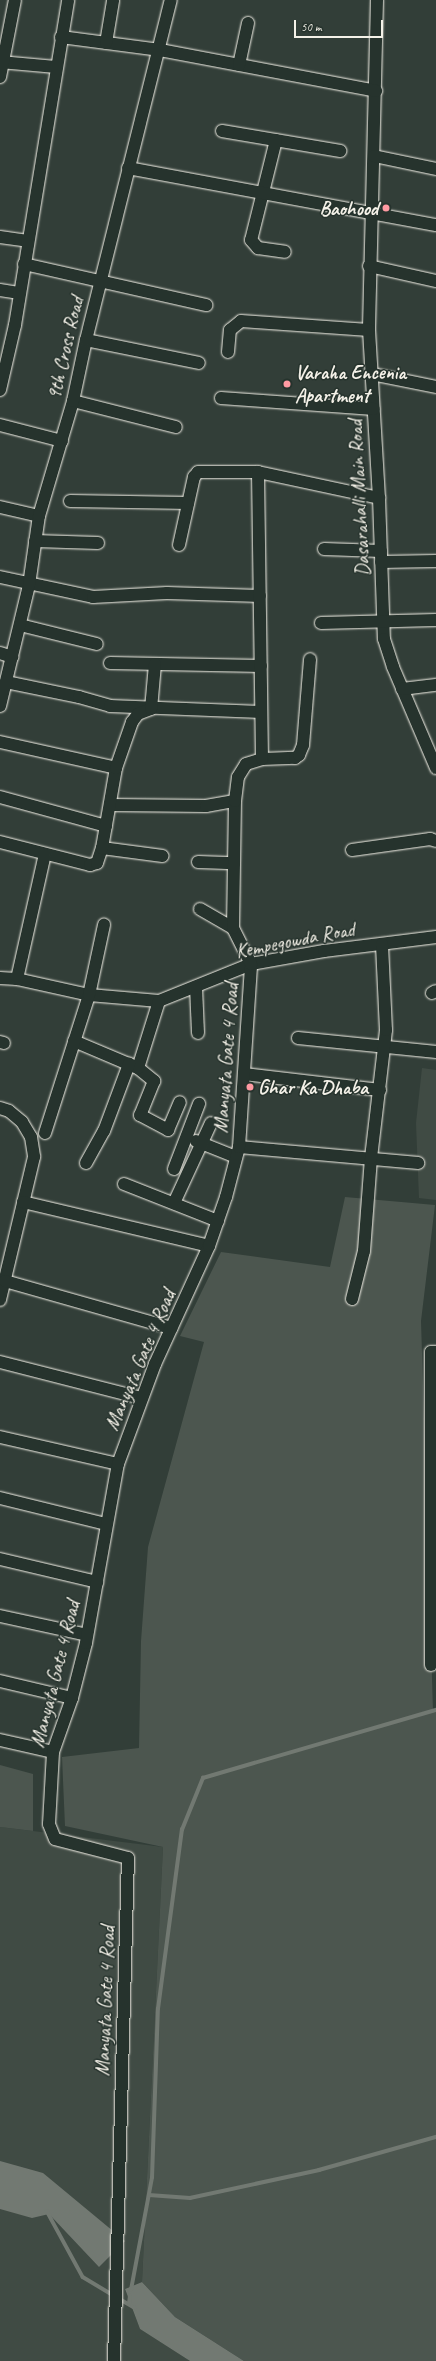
<!DOCTYPE html>
<html>
<head>
<meta charset="utf-8">
<style>
	body { margin:0 }
	#map { position:relative; width:436px; height:2361px; overflow:hidden; background:#323e38; font-family:Caveat,sans-serif }
	div>[style] { position:absolute }
	.built>* { inset:0; background:#404b44 }
	.green>* { inset:0; background:#4c564f }
	.water>* { inset:0; background:#727972 }
	.stream>* { height:3.5px; margin:-1.75px; padding:0 1.75px; transform-origin:1.75px; border-radius:1.75px; background:#727972 }
	.roads { filter:drop-shadow(0 0 1px #f4f1e8) drop-shadow(0 0 1px #f4f1e8) }
	.minor>* { height:12px; margin:-6px; padding:0 6px; transform-origin:6px; border-radius:6px; background:#26332d }
	.dots>* { width:11px; height:11px; translate:-50% -50%; box-sizing:border-box; border:2px solid #26332d; border-radius:50% }
	span { translate:-50% -50%; white-space:nowrap; text-align:center; line-height:1.15; -webkit-text-stroke:3px #26332d; paint-order:stroke }
	.poi-label { font-size:20px; color:#f4f1e8; font-weight:700 }
	.right { translate:-100% -50%; text-align:right }
	.left { translate:0 -50%; text-align:left }
	.street-label { font-size:20px; color:#f4f1e8 }
	.scale { position:absolute; left:294px; top:20px; width:89px; height:18px; box-sizing:border-box; border:2px solid #f4f1e8; border-top:0; padding-left:5px; font-size:12px; line-height:14px; white-space:nowrap; color:#f4f1e8; -webkit-text-stroke:3px #26332d; paint-order:stroke }
</style>
</head>
<body>
<div id="map">
	<div class="built">
		<div style="clip-path:polygon(422px 1068px,436px 1070px,436px 1200px,419px 1198px,416px 1123px)"></div>
		<div style="clip-path:polygon(0 1827px,163px 1847px,142px 2282px,125px 2289px,140px 2329px,190px 2361px,0 2361px)"></div>
	</div>
	<div class="green">
		<div style="clip-path:polygon(345px 1197px,435px 1205px,421px 1321px,433px 1711px,436px 1711px,436px 2361px,244px 2361px,175px 2317px,142px 2282px,163px 1847px,65px 1826px,62px 1757px,139px 1748px,141px 1641px,148px 1547px,204px 1342px,180px 1336px,221px 1252px,330px 1267px)"></div>
		<div style="clip-path:polygon(0 1765px,33px 1774px,33px 1831px,0 1827px)"></div>
	</div>
	<div class="water">
		<div style="clip-path:polygon(0 2161px,43px 2173px,125px 2241px,99px 2267px,49px 2214px,32px 2218px,0 2209px)"></div>
		<div style="clip-path:polygon(142px 2282px,175px 2317px,244px 2361px,190px 2361px,140px 2329px,125px 2289px)"></div>
	</div>
	<div class="stream">
		<div style="left:149px;top:2195px;width:41px;rotate:4.2deg"></div>
		<div style="left:190px;top:2198px;width:132px;rotate:-12.2deg"></div>
		<div style="left:319px;top:2170px;width:122px;rotate:-15.8deg"></div>
		<div style="left:47px;top:2211px;width:75px;rotate:61.4deg"></div>
		<div style="left:83px;top:2277px;width:35px;rotate:31deg"></div>
		<div style="left:131px;top:2290px;width:114px;rotate:-79.4deg"></div>
		<div style="left:152px;top:2178px;width:169px;rotate:-88deg"></div>
		<div style="left:158px;top:2009px;width:181px;rotate:-82.4deg"></div>
		<div style="left:182px;top:1830px;width:56px;rotate:-68deg"></div>
		<div style="left:203px;top:1778px;width:243px;rotate:-16.3deg"></div>
		<div style="left:118px;top:2298px;width:20px;rotate:30deg"></div>
		<div style="left:129px;top:2304px;width:8px;rotate:-83deg"></div>
	</div>
	<div class="roads">
		<div class="minor">
			<div style="left:377px;top:0;width:330px;rotate:91.4deg"></div>
			<div style="left:369px;top:330px;width:168px;rotate:86.6deg"></div>
			<div style="left:379px;top:498px;width:141px;rotate:88deg"></div>
			<div style="left:384px;top:639px;width:29px;rotate:72deg"></div>
			<div style="left:393px;top:667px;width:110px;rotate:66.9deg"></div>
			<div style="left:61px;top:37px;width:100px;rotate:7.5deg"></div>
			<div style="left:160px;top:50px;width:220px;rotate:10.7deg"></div>
			<div style="left:106px;top:43px;width:43px;rotate:-80.5deg"></div>
			<div style="left:0;top:62px;width:56px;rotate:5.1deg"></div>
			<div style="left:239px;top:65px;width:43px;rotate:-77.9deg"></div>
			<div style="left:0;top:77px;width:78px;rotate:-79deg"></div>
			<div style="left:222px;top:131px;width:120px;rotate:9.6deg"></div>
			<div style="left:276px;top:140px;width:103px;rotate:104deg"></div>
			<div style="left:251px;top:240px;width:11px;rotate:49deg"></div>
			<div style="left:258px;top:248px;width:27px;rotate:8deg"></div>
			<div style="left:374px;top:156px;width:63px;rotate:11.8deg"></div>
			<div style="left:128px;top:168px;width:313px;rotate:10.5deg"></div>
			<div style="left:0;top:237px;width:28px;rotate:8deg"></div>
			<div style="left:24px;top:264px;width:187px;rotate:12.7deg"></div>
			<div style="left:369px;top:266px;width:69px;rotate:12.6deg"></div>
			<div style="left:0;top:290px;width:20px;rotate:9deg"></div>
			<div style="left:86px;top:340px;width:115px;rotate:11.5deg"></div>
			<div style="left:228px;top:352px;width:22px;rotate:-85deg"></div>
			<div style="left:230px;top:330px;width:14px;rotate:-39deg"></div>
			<div style="left:241px;top:321px;width:128px;rotate:4deg"></div>
			<div style="left:372px;top:374px;width:65px;rotate:11.5deg"></div>
			<div style="left:0;top:390px;width:67px;rotate:-77deg"></div>
			<div style="left:15px;top:325px;width:329px;rotate:-80.7deg"></div>
			<div style="left:221px;top:398px;width:153px;rotate:4.1deg"></div>
			<div style="left:73px;top:401px;width:106px;rotate:14.2deg"></div>
			<div style="left:0;top:425px;width:64px;rotate:14.5deg"></div>
			<div style="left:70px;top:501px;width:118px;rotate:1deg"></div>
			<div style="left:0;top:507px;width:40px;rotate:13deg"></div>
			<div style="left:35px;top:541px;width:63px;rotate:1.8deg"></div>
			<div style="left:179px;top:545px;width:70px;rotate:-77.6deg"></div>
			<div style="left:194px;top:477px;width:6px;rotate:-51deg"></div>
			<div style="left:198px;top:472px;width:60px"></div>
			<div style="left:324px;top:549px;width:57px;rotate:2deg"></div>
			<div style="left:381px;top:562px;width:55px;rotate:-1deg"></div>
			<div style="left:0;top:577px;width:95px;rotate:12.1deg"></div>
			<div style="left:93px;top:597px;width:74px;rotate:-3.1deg"></div>
			<div style="left:167px;top:593px;width:93px;rotate:1.8deg"></div>
			<div style="left:321px;top:623px;width:115px;rotate:-1.5deg"></div>
			<div style="left:20px;top:625px;width:79px;rotate:13.9deg"></div>
			<div style="left:0;top:653px;width:13px;rotate:18deg"></div>
			<div style="left:110px;top:663px;width:151px;rotate:1.1deg"></div>
			<div style="left:6px;top:682px;width:75px;rotate:11.6deg"></div>
			<div style="left:79px;top:697px;width:32px;rotate:16deg"></div>
			<div style="left:110px;top:706px;width:151px;rotate:2.3deg"></div>
			<div style="left:402px;top:689px;width:34px;rotate:-7deg"></div>
			<div style="left:0;top:706px;width:124px;rotate:-76.5deg"></div>
			<div style="left:29px;top:585px;width:70px;rotate:-81.8deg"></div>
			<div style="left:39px;top:516px;width:120px;rotate:-73.5deg"></div>
			<div style="left:73px;top:401px;width:62px;rotate:-78deg"></div>
			<div style="left:86px;top:340px;width:350px;rotate:-76deg"></div>
			<div style="left:0;top:742px;width:119px;rotate:12.6deg"></div>
			<div style="left:262px;top:759px;width:33px;rotate:-2deg"></div>
			<div style="left:295px;top:758px;width:5px;rotate:-37deg"></div>
			<div style="left:299px;top:755px;width:11px;rotate:-68deg"></div>
			<div style="left:303px;top:745px;width:86px;rotate:-85.3deg"></div>
			<div style="left:0;top:797px;width:110px;rotate:15.3deg"></div>
			<div style="left:111px;top:805px;width:95px;rotate:0.6deg"></div>
			<div style="left:206px;top:806px;width:29px;rotate:-10deg"></div>
			<div style="left:0;top:842px;width:93px;rotate:14.3deg"></div>
			<div style="left:90px;top:865px;width:7px;rotate:-16deg"></div>
			<div style="left:97px;top:863px;width:16px;rotate:-72deg"></div>
			<div style="left:102px;top:848px;width:61px;rotate:7.6deg"></div>
			<div style="left:102px;top:848px;width:81px;rotate:-80.1deg"></div>
			<div style="left:116px;top:768px;width:49px;rotate:-70.8deg"></div>
			<div style="left:132px;top:722px;width:10px;rotate:-53deg"></div>
			<div style="left:138px;top:714px;width:14px;rotate:-21deg"></div>
			<div style="left:151px;top:709px;width:45px;rotate:-84.9deg"></div>
			<div style="left:352px;top:850px;width:79px;rotate:-8deg"></div>
			<div style="left:430px;top:839px;width:6px;rotate:18deg"></div>
			<div style="left:198px;top:862px;width:36px;rotate:2deg"></div>
			<div style="left:200px;top:909px;width:38px;rotate:30deg"></div>
			<div style="left:0;top:978px;width:17px;rotate:3deg"></div>
			<div style="left:17px;top:979px;width:74px;rotate:12.5deg"></div>
			<div style="left:89px;top:995px;width:70px;rotate:4.9deg"></div>
			<div style="left:159px;top:1001px;width:99px;rotate:-21.9deg"></div>
			<div style="left:251px;top:964px;width:74px;rotate:-10.1deg"></div>
			<div style="left:324px;top:951px;width:113px;rotate:-7.1deg"></div>
			<div style="left:17px;top:979px;width:128px;rotate:-77.4deg"></div>
			<div style="left:196px;top:987px;width:46px;rotate:87.5deg"></div>
			<div style="left:432px;top:993px;width:4px;rotate:-27deg"></div>
			<div style="left:298px;top:1038px;width:139px;rotate:5.8deg"></div>
			<div style="left:74px;top:1041px;width:69px;rotate:22.9deg"></div>
			<div style="left:138px;top:1068px;width:21px;rotate:39deg"></div>
			<div style="left:154px;top:1081px;width:37px;rotate:112deg"></div>
			<div style="left:140px;top:1115px;width:32px;rotate:28deg"></div>
			<div style="left:168px;top:1130px;width:30px;rotate:-67deg"></div>
			<div style="left:0;top:1042px;width:4px;rotate:14deg"></div>
			<div style="left:138px;top:1068px;width:70px;rotate:-72.6deg"></div>
			<div style="left:244px;top:1074px;width:137px;rotate:6.7deg"></div>
			<div style="left:0;top:1108px;width:9px;rotate:18deg"></div>
			<div style="left:9px;top:1111px;width:17px;rotate:40deg"></div>
			<div style="left:22px;top:1122px;width:17px;rotate:59deg"></div>
			<div style="left:31px;top:1137px;width:20px;rotate:81deg"></div>
			<div style="left:34px;top:1157px;width:147px;rotate:103.4deg"></div>
			<div style="left:45px;top:1133px;width:145px;rotate:-72.3deg"></div>
			<div style="left:89px;top:995px;width:72px;rotate:-77.9deg"></div>
			<div style="left:196px;top:1141px;width:43px;rotate:21.8deg"></div>
			<div style="left:239px;top:1147px;width:180px;rotate:5.1deg"></div>
			<div style="left:86px;top:1163px;width:37px;rotate:-61deg"></div>
			<div style="left:104px;top:1131px;width:72px;rotate:-69.5deg"></div>
			<div style="left:174px;top:1169px;width:70px;rotate:-69deg"></div>
			<div style="left:124px;top:1184px;width:101px;rotate:21.5deg"></div>
			<div style="left:23px;top:1202px;width:191px;rotate:13.3deg"></div>
			<div style="left:174px;top:1203px;width:88px;rotate:-65.2deg"></div>
			<div style="left:5px;top:1281px;width:173px;rotate:15.8deg"></div>
			<div style="left:352px;top:1299px;width:49px;rotate:-76deg"></div>
			<div style="left:364px;top:1251px;width:93px;rotate:-85.7deg"></div>
			<div style="left:371px;top:1158px;width:129px;rotate:-83.3deg"></div>
			<div style="left:386px;top:1030px;width:86px;rotate:-92.7deg"></div>
			<div style="left:0;top:1362px;width:146px;rotate:14.3deg"></div>
			<div style="left:0;top:1437px;width:121px;rotate:12.9deg"></div>
			<div style="left:0;top:1498px;width:109px;rotate:13.8deg"></div>
			<div style="left:0;top:1559px;width:100px;rotate:13.3deg"></div>
			<div style="left:0;top:1616px;width:89px;rotate:12.3deg"></div>
			<div style="left:431px;top:1665px;width:313px;rotate:-90deg"></div>
			<div style="left:431px;top:1352px;width:5px"></div>
			<div style="left:0;top:1681px;width:74px;rotate:13.3deg"></div>
			<div style="left:0;top:1740px;width:54px;rotate:12.8deg"></div>
			<div style="left:114px;top:2361px;width:503px;rotate:-88.41deg"></div>
			<div style="left:128px;top:1858px;width:75px;rotate:-165.4deg"></div>
			<div style="left:55px;top:1839px;width:16px;rotate:-112deg"></div>
			<div style="left:49px;top:1824px;width:72px;rotate:-86.8deg"></div>
			<div style="left:53px;top:1752px;width:57px;rotate:-70.6deg"></div>
			<div style="left:72px;top:1698px;width:57px;rotate:-75.7deg"></div>
			<div style="left:86px;top:1643px;width:182px;rotate:-79.9deg"></div>
			<div style="left:118px;top:1464px;width:107px;rotate:-69.7deg"></div>
			<div style="left:155px;top:1364px;width:130px;rotate:-65.4deg"></div>
			<div style="left:209px;top:1246px;width:52px;rotate:-70.9deg"></div>
			<div style="left:226px;top:1197px;width:52px;rotate:-75.4deg"></div>
			<div style="left:239px;top:1147px;width:183px;rotate:-86.2deg"></div>
			<div style="left:251px;top:964px;width:40px;rotate:-116.6deg"></div>
			<div style="left:233px;top:928px;width:127px;rotate:-89.1deg"></div>
			<div style="left:235px;top:801px;width:24px;rotate:-83deg"></div>
			<div style="left:238px;top:777px;width:15px;rotate:-58deg"></div>
			<div style="left:246px;top:764px;width:17px;rotate:-17deg"></div>
			<div style="left:262px;top:759px;width:287px;rotate:-90.8deg"></div>
			<div style="left:258px;top:472px;width:124px;rotate:12.1deg"></div>
		</div>
	</div>
	<div class="dots">
		<div style="left:386px;top:208px;background:#ff9aa2"></div>
		<div style="left:287px;top:384px;background:#ff9aa2"></div>
		<div style="left:250px;top:1087px;background:#ff9aa2"></div>
	</div>
	<div class="poi-label">
		<span class="right" style="left:378px;top:208px">Baohood</span>
		<span class="left" style="left:295px;top:384px">Varaha Encenia<br>Apartment</span>
		<span class="left" style="left:258px;top:1087px">Ghar Ka Dhaba</span>
	</div>
	<div class="street-label">
		<span style="left:65px;top:348px;rotate:-77deg">9th Cross Road</span>
		<span style="left:359px;top:498px;rotate:-93deg">Dasarahalli Main Road</span>
		<span style="left:295px;top:940px;rotate:-11deg">Kempegowda Road</span>
		<span style="left:226px;top:1058px;rotate:-86deg">Manyata Gate 4 Road</span>
		<span style="left:140px;top:1360px;rotate:-67deg">Manyata Gate 4 Road</span>
		<span style="left:55px;top:1674px;rotate:-76deg">Manyata Gate 4 Road</span>
		<span style="left:105px;top:2001px;rotate:-88deg">Manyata Gate 4 Road</span>
	</div>
	<div class="scale">50 m</div>
</div>
</body>
</html>
